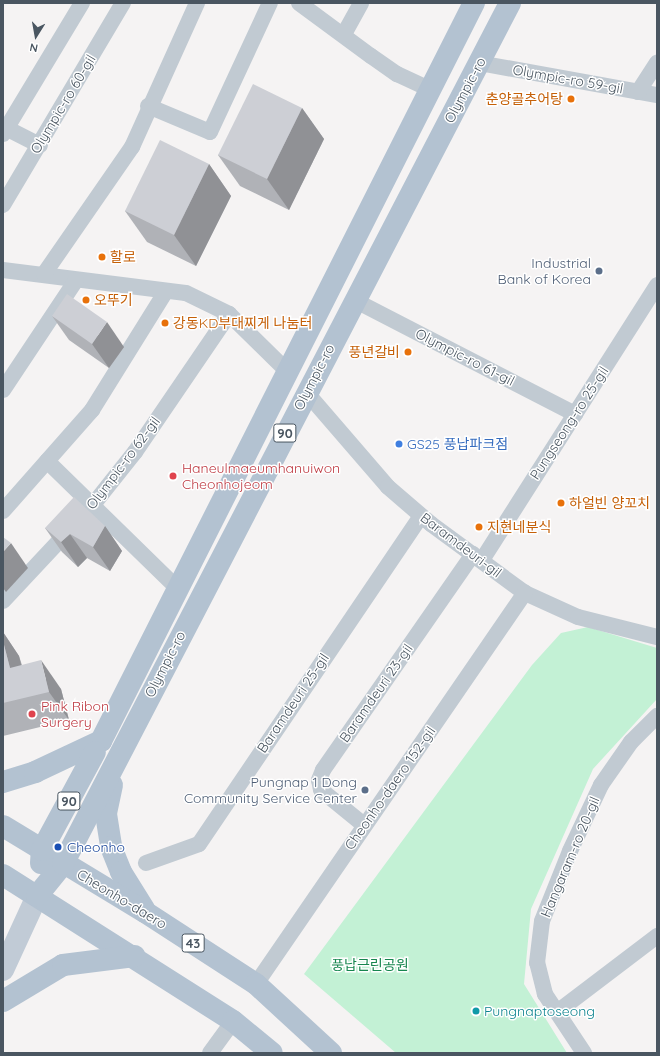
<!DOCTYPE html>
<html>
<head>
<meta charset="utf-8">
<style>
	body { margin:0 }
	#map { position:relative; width:660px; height:1056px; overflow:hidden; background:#f5f3f3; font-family:Quicksand,"Noto Sans KR",sans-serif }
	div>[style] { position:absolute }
	.green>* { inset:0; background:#c3f1d5 }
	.minor>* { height:16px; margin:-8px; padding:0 8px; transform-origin:8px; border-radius:8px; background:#c1cad2 }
	.secondary>* { height:22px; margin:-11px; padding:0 11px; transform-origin:11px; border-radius:11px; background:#c1cbd6 }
	.primary>* { height:22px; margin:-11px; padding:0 11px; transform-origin:11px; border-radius:11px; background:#b3c2d1 }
	.wall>* { inset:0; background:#b0b2b7 }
	.shaded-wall>* { inset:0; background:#909195 }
	.building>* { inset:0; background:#cdcfd5 }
	.dots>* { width:11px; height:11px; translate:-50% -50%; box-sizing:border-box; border:2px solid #fff; border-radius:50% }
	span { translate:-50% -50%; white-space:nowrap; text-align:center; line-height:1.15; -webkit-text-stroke:3px #fff; paint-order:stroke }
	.shield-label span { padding:1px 3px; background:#fff; border:1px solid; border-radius:3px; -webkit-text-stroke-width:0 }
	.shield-label { font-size:13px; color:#4a5661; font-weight:700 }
	.street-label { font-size:14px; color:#4a5661 }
	.food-label { font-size:14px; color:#c56008 }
	.right { translate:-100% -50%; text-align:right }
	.left { translate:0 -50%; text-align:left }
	.service-label { font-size:14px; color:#4e5e75 }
	.shop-label { font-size:14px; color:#366cbe }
	.health-label { font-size:14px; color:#be3a42 }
	.transit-label { font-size:14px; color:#164399 }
	.park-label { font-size:14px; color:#17864f }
	.culture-label { font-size:14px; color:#0d838f }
	.frame { position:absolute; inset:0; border:4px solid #4a5661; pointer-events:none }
	.north { position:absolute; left:16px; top:16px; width:40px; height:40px; -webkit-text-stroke:3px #fff; paint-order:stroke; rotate:191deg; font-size:11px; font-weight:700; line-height:16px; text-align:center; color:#4a5661 }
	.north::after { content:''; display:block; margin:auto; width:14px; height:18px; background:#4a5661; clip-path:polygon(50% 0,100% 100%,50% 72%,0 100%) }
</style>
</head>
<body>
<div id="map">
	<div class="green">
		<div style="clip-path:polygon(588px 627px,657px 648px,657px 699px,593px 769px,531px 909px,524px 984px,567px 1053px,396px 1053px,304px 974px,532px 665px,561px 633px)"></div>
	</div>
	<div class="minor">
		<div style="left:299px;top:3px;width:89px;rotate:36.4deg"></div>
		<div style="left:371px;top:56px;width:32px;rotate:35deg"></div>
		<div style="left:397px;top:74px;width:35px;rotate:25deg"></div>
		<div style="left:344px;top:34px;width:35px;rotate:-61deg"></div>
		<div style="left:479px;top:63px;width:181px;rotate:10.2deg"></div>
		<div style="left:638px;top:92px;width:35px;rotate:-57deg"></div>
		<div style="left:148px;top:106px;width:67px;rotate:22.8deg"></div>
		<div style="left:210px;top:132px;width:142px;rotate:-65.1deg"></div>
		<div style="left:6px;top:128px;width:38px;rotate:27deg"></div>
		<div style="left:3px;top:134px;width:153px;rotate:-58.9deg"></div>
		<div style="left:3px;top:205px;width:235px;rotate:-59.3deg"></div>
		<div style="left:3px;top:270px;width:184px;rotate:7.2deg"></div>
		<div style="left:186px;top:293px;width:48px;rotate:26deg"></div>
		<div style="left:229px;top:314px;width:81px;rotate:44.5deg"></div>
		<div style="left:44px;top:274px;width:155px;rotate:-55.3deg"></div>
		<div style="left:132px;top:147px;width:158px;rotate:-65.7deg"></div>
		<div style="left:354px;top:300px;width:249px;rotate:27.3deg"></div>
		<div style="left:3px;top:390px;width:132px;rotate:-56.4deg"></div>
		<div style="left:306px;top:392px;width:125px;rotate:49.2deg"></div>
		<div style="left:388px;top:487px;width:57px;rotate:40.7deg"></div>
		<div style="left:431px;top:524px;width:117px;rotate:36.3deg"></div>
		<div style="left:525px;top:593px;width:58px;rotate:24.4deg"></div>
		<div style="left:578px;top:617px;width:81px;rotate:14.2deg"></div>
		<div style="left:47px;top:461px;width:182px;rotate:44.3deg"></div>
		<div style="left:3px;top:511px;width:135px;rotate:-48.6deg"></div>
		<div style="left:92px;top:410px;width:140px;rotate:-58.1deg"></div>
		<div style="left:482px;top:560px;width:326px;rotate:-57.5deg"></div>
		<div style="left:3px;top:601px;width:130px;rotate:-46.9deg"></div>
		<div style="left:92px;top:506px;width:69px;rotate:-51.5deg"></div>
		<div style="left:135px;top:452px;width:167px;rotate:-55.7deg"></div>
		<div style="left:364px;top:825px;width:55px;rotate:-140.9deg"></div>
		<div style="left:321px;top:790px;width:10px;rotate:-101deg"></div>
		<div style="left:319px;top:780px;width:11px;rotate:-68deg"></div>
		<div style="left:323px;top:770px;width:263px;rotate:-55.2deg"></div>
		<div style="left:146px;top:863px;width:56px;rotate:-19.7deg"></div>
		<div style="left:199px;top:844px;width:396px;rotate:-55.9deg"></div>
		<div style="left:256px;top:984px;width:475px;rotate:-55.5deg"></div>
		<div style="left:557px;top:1012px;width:126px;rotate:-37.2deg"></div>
		<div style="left:210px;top:1053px;width:39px;rotate:-54deg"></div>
		<div style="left:584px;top:1053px;width:71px;rotate:-123.5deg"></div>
		<div style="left:545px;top:994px;width:32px;rotate:-104deg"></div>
		<div style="left:537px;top:963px;width:42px;rotate:-83.2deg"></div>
		<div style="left:542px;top:921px;width:75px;rotate:-68.2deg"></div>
		<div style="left:570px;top:851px;width:73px;rotate:-64.8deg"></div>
		<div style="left:601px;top:785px;width:52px;rotate:-55.1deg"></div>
		<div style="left:631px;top:742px;width:37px;rotate:-45deg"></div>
	</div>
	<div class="secondary">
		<div style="left:3px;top:970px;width:81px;rotate:-65.3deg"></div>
	</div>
	<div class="primary">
		<div style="left:3px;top:782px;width:34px;rotate:-17deg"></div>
		<div style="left:35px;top:772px;width:73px;rotate:-25.2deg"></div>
		<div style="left:101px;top:741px;width:827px;rotate:-63.19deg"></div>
		<div style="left:112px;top:785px;width:30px;rotate:102deg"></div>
		<div style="left:106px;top:814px;width:33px;rotate:81deg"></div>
		<div style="left:111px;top:847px;width:27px;rotate:68deg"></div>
		<div style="left:121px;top:872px;width:44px;rotate:58.1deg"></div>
		<div style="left:3px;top:826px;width:166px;rotate:31.2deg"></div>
		<div style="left:145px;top:912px;width:132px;rotate:33deg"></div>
		<div style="left:256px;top:984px;width:102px;rotate:42.6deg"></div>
		<div style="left:41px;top:863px;width:13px;rotate:-86deg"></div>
		<div style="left:42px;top:850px;width:111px;rotate:-61.6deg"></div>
		<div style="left:3px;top:875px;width:272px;rotate:32.4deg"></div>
		<div style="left:233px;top:1021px;width:50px;rotate:39.4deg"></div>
		<div style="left:37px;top:896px;width:41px;rotate:-50.9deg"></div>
		<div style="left:63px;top:864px;width:970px;rotate:-62.56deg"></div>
		<div style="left:3px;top:1001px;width:70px;rotate:-31deg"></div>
		<div style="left:63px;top:965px;width:72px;rotate:-7.2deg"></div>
	</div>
	<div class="wall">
		<div style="clip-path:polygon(302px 108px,324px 139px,289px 210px,240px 186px,218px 155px)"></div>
		<div style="clip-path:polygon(209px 164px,231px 196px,196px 266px,147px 242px,125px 211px)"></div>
		<div style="clip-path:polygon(52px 316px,124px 347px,109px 368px,69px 340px)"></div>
		<div style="clip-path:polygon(105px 526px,122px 551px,110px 571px,87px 558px,78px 567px,62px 552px,45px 528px)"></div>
		<div style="clip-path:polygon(3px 632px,19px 656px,22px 665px,61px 689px,69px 720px,3px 736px)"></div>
	</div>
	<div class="shaded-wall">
		<div style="clip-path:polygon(302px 108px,324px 139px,289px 210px,267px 179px)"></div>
		<div style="clip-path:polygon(209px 164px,231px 196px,196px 266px,174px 235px)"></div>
		<div style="clip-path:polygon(107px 322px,124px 347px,109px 368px,92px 344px)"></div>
		<div style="clip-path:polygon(105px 526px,122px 551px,110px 571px,93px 547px)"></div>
		<div style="clip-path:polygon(70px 534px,87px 558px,78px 567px,61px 542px)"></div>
		<div style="clip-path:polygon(11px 543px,28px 568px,6px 592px,3px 588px,3px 552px)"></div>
		<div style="clip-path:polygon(3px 632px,19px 656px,29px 696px,10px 668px,3px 641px)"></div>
		<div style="clip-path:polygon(41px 660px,61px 689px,69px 720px,49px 692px)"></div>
	</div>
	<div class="building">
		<div style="clip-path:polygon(253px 84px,302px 108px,267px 179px,218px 155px)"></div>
		<div style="clip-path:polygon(160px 140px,209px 164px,174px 235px,125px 211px)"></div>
		<div style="clip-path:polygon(67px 294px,107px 322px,92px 344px,52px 316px)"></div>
		<div style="clip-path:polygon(74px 497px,105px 526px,93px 547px,70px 534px,61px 542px,45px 528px)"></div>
		<div style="clip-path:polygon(3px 537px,11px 543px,3px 552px)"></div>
		<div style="clip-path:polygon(3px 641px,10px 668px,41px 660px,49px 692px,3px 703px)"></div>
	</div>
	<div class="dots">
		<div style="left:571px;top:99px;background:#e8710a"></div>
		<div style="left:102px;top:257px;background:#e8710a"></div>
		<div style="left:599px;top:271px;background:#5c6f8a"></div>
		<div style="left:86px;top:300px;background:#e8710a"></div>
		<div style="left:165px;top:323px;background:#e8710a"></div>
		<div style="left:408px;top:352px;background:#e8710a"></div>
		<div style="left:399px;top:444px;background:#3f7fe0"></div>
		<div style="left:173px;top:476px;background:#e0444e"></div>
		<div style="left:561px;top:503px;background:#e8710a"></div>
		<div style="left:479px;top:527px;background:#e8710a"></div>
		<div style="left:32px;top:714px;background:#e0444e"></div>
		<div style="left:365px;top:790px;background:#5c6f8a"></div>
		<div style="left:58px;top:847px;background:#1a4fb4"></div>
		<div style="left:476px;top:1011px;background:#0f9aa8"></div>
	</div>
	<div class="shield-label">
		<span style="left:285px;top:433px">90</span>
		<span style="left:69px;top:801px">90</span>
		<span style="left:193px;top:943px">43</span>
	</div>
	<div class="street-label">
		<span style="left:568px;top:79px;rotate:10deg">Olympic-ro 59-gil</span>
		<span style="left:465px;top:90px;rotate:-62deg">Olympic-ro</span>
		<span style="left:63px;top:104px;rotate:-59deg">Olympic-ro 60-gil</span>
		<span style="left:465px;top:357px;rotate:27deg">Olympic-ro 61-gil</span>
		<span style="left:314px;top:377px;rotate:-63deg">Olympic-ro</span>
		<span style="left:569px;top:423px;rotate:-57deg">Pungseong-ro 25-gil</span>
		<span style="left:123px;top:463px;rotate:-53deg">Olympic-ro 62-gil</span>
		<span style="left:461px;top:545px;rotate:37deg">Baramdeuri-gil</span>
		<span style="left:165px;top:664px;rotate:-63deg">Olympic-ro</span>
		<span style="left:376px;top:693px;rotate:-55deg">Baramdeuri 23-gil</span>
		<span style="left:293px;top:703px;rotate:-56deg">Baramdeuri 25-gil</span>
		<span style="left:390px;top:788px;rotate:-55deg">Cheonho-daero 152-gil</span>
		<span style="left:570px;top:857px;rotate:-67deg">Hangaram-ro 20-gil</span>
		<span style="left:122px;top:899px;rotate:31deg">Cheonho-daero</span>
	</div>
	<div class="food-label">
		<span class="right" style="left:563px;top:99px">춘양골추어탕</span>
		<span class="left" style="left:110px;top:257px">할로</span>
		<span class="left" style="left:94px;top:300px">오뚜기</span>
		<span class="left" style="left:173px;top:323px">강동KD부대찌게 나눔터</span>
		<span class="right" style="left:400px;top:352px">풍년갈비</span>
		<span class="left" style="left:569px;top:503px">하얼빈 양꼬치</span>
		<span class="left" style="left:487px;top:527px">지현네분식</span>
	</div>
	<div class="service-label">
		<span class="right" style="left:591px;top:271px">Industrial<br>Bank of Korea</span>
		<span class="right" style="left:357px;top:790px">Pungnap 1 Dong<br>Community Service Center</span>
	</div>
	<div class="shop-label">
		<span class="left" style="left:407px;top:444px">GS25 풍납파크점</span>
	</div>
	<div class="health-label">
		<span class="left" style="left:182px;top:476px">Haneulmaeumhanuiwon<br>Cheonhojeom</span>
		<span class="left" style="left:41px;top:714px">Pink Ribon<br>Surgery</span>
	</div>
	<div class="transit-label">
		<span class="left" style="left:67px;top:847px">Cheonho</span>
	</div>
	<div class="park-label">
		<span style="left:370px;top:965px">풍납근린공원</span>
	</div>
	<div class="culture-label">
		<span class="left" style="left:484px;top:1011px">Pungnaptoseong</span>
	</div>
	<div class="frame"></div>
	<div class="north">N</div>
</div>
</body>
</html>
